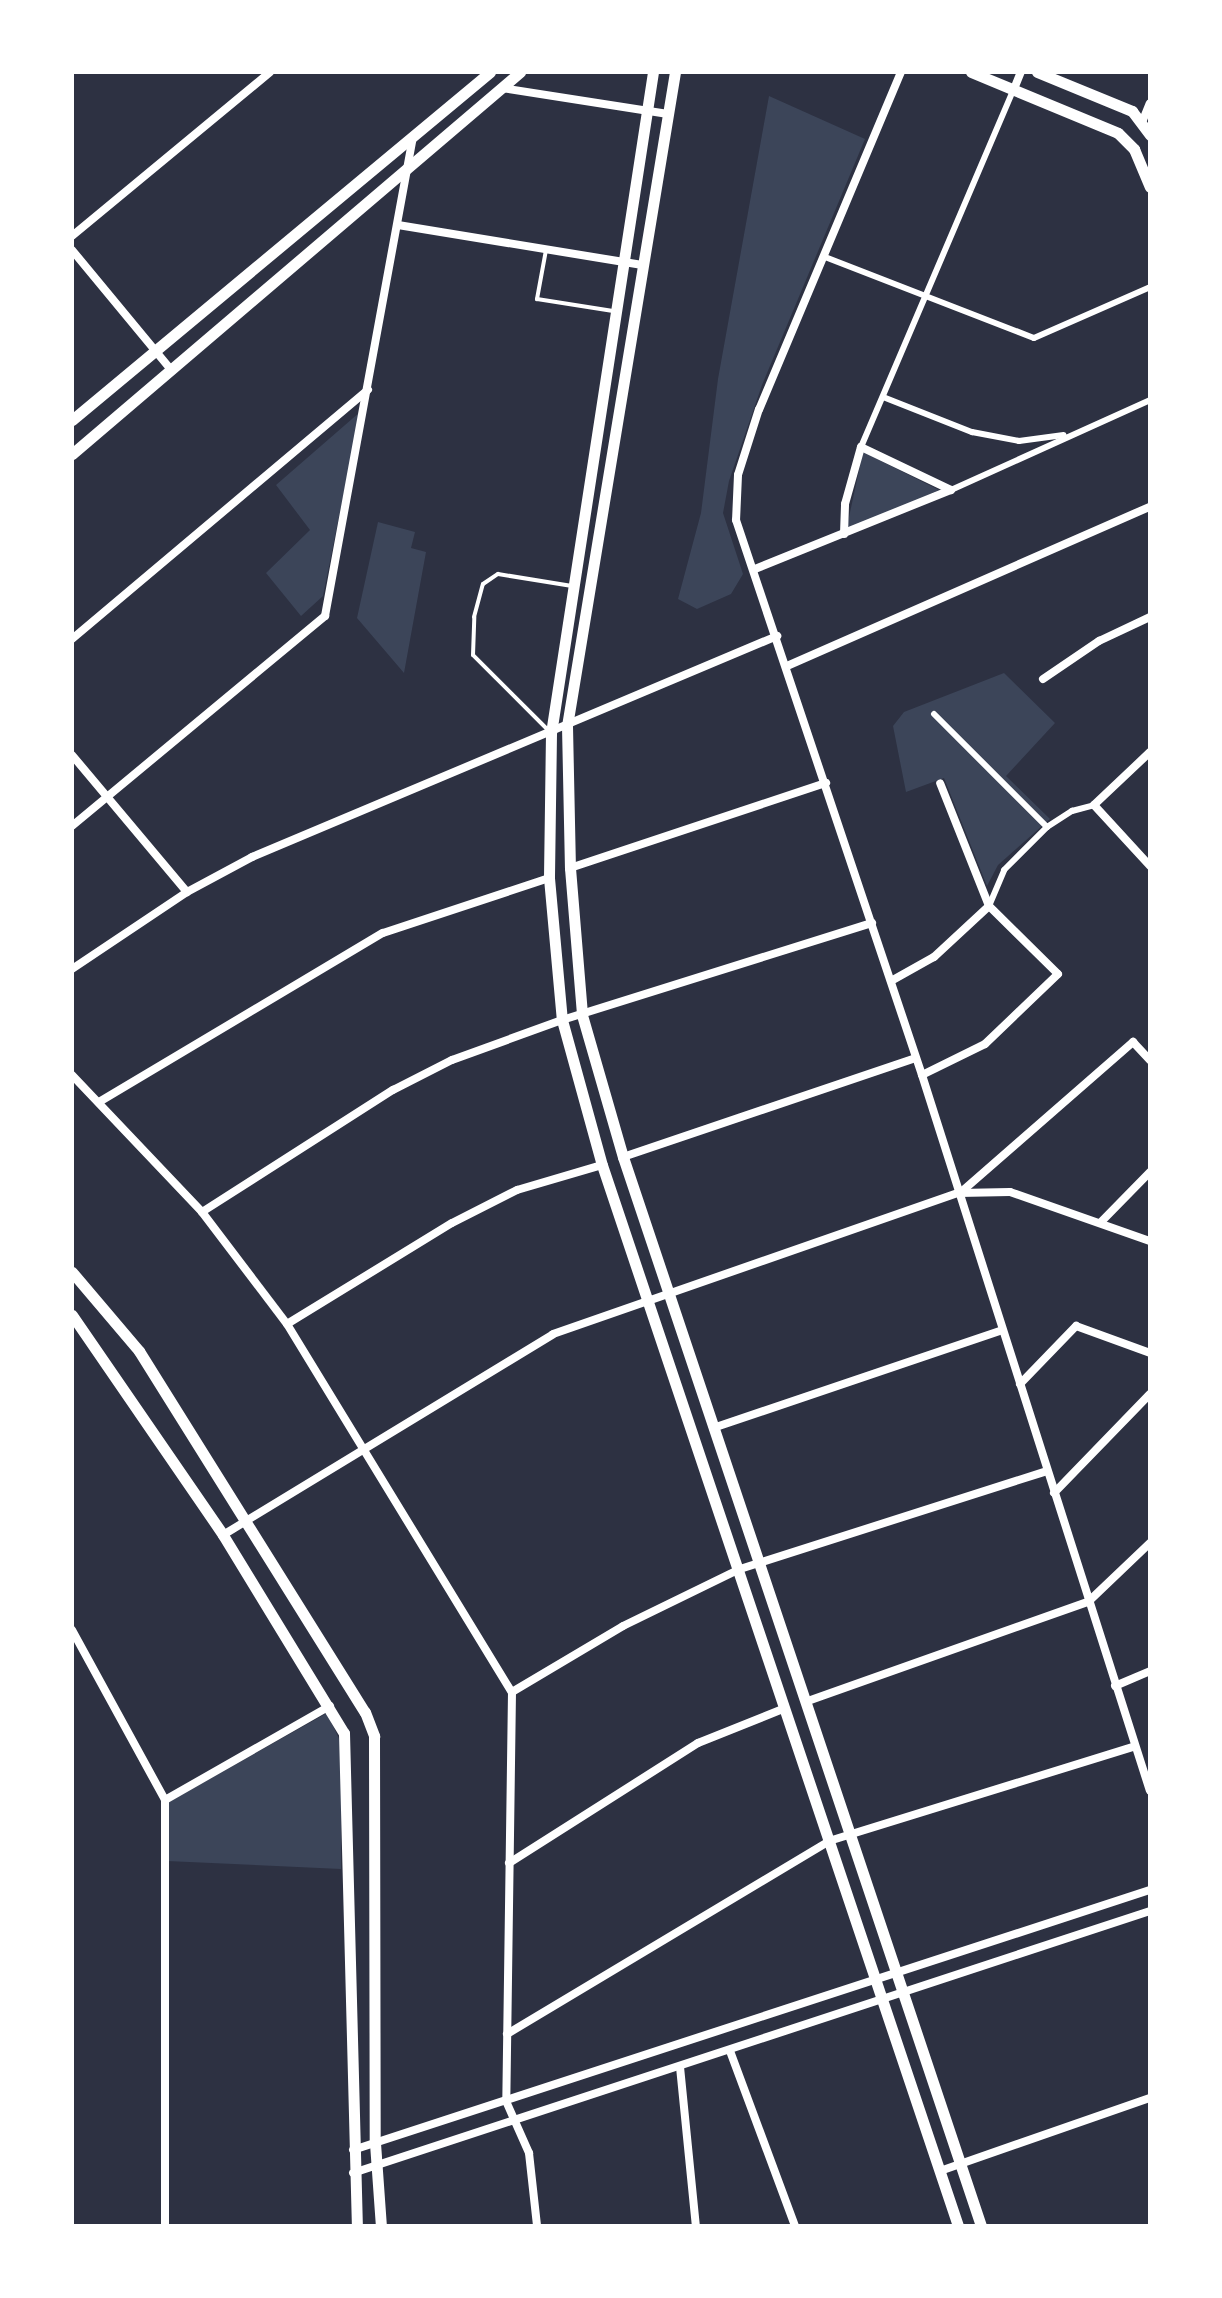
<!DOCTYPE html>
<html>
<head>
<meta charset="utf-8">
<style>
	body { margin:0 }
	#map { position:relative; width:1222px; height:2298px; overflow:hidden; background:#2d3142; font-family:"Roboto Condensed",sans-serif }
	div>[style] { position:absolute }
	.green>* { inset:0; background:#3c4559 }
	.service>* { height:4px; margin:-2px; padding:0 2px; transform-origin:2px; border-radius:2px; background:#fff }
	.pedestrian>* { height:6px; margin:-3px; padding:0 3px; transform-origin:3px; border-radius:3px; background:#fff }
	.minor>* { height:8px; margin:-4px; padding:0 4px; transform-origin:4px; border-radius:4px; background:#fff }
	.tertiary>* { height:11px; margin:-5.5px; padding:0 5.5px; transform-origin:5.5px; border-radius:5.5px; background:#fff }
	span { translate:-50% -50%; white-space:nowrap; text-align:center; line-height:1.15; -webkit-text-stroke:6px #fff; paint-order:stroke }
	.frame { position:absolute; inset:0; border:74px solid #fff; pointer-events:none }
</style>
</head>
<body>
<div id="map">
	<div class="green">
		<div style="clip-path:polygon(769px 96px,865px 139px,762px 385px,729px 481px,723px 513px,743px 574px,731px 594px,697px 609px,678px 599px,701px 513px,718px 379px)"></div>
		<div style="clip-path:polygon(360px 412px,323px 596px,301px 616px,266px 573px,310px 530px,276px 485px)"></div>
		<div style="clip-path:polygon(863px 452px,939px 490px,846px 531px)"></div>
		<div style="clip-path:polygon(378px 522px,415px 532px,411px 548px,426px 552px,404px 673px,357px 618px)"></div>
		<div style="clip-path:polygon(1004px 673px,1055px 723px,1006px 776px,1050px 819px,998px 865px,987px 886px,944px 778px,906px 792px,893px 726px,904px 712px)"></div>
		<div style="clip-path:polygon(327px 1713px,341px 1743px,341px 1869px,167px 1861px,169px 1802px)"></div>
	</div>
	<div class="service">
		<div style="left:546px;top:250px;width:50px;rotate:100.4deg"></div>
		<div style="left:537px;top:299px;width:77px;rotate:9deg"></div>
		<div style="left:549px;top:731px;width:107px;rotate:-135deg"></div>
		<div style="left:473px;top:655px;width:38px;rotate:-88deg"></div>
		<div style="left:474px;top:617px;width:34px;rotate:-75deg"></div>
		<div style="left:483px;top:584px;width:18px;rotate:-34deg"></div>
		<div style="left:498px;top:574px;width:75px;rotate:9.2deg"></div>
	</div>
	<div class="pedestrian">
		<div style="left:825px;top:257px;width:224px;rotate:21.2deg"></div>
		<div style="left:1034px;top:338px;width:127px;rotate:-23.7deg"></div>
		<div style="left:883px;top:397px;width:96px;rotate:21.5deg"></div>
		<div style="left:972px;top:432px;width:48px;rotate:10.8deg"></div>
		<div style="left:1019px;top:441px;width:45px;rotate:-7.6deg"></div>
		<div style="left:861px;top:447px;width:388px;rotate:-66.9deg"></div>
		<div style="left:951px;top:490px;width:218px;rotate:-24.3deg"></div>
		<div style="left:934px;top:714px;width:160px;rotate:45deg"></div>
		<div style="left:989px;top:906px;width:39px;rotate:-67deg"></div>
		<div style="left:1004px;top:870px;width:61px;rotate:-45deg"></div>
		<div style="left:1047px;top:827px;width:30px;rotate:-33deg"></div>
		<div style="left:1072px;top:811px;width:23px;rotate:-15deg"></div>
	</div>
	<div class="minor">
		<div style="left:901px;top:72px;width:366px;rotate:112.8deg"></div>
		<div style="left:759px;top:409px;width:69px;rotate:107.7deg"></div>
		<div style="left:738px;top:475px;width:45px;rotate:92.5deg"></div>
		<div style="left:736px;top:520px;width:585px;rotate:71.47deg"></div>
		<div style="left:922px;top:1075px;width:751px;rotate:72.34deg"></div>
		<div style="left:502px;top:88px;width:168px;rotate:8.9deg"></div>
		<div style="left:1014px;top:89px;width:18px;rotate:-68deg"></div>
		<div style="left:1143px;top:120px;width:18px;rotate:-68deg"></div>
		<div style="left:398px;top:225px;width:246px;rotate:9.3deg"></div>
		<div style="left:72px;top:236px;width:257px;rotate:-39.6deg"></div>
		<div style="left:72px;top:250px;width:157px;rotate:50.4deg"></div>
		<div style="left:844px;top:534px;width:30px;rotate:-88deg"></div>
		<div style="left:845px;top:504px;width:59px;rotate:-74.3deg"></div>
		<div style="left:861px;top:447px;width:100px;rotate:25.5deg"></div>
		<div style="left:755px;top:569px;width:211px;rotate:-22deg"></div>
		<div style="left:72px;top:639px;width:387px;rotate:-40.1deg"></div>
		<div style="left:787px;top:666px;width:396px;rotate:-23.7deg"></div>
		<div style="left:1043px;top:679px;width:68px;rotate:-34.2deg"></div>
		<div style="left:1099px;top:641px;width:56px;rotate:-25.2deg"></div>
		<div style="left:1150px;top:752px;width:77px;rotate:136.6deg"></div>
		<div style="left:1094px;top:805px;width:83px;rotate:47.4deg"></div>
		<div style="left:72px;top:755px;width:179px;rotate:50deg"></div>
		<div style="left:72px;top:826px;width:329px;rotate:-39.7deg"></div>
		<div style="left:325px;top:616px;width:486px;rotate:-79.6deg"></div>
		<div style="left:570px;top:868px;width:270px;rotate:-18.4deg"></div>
		<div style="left:72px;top:969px;width:138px;rotate:-33.8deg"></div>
		<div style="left:187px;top:892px;width:74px;rotate:-28.3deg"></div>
		<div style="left:252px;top:857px;width:570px;rotate:-22.83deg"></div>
		<div style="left:891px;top:981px;width:49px;rotate:-29.2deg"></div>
		<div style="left:934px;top:957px;width:75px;rotate:-42.8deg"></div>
		<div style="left:72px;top:1075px;width:189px;rotate:46.5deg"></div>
		<div style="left:202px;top:1212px;width:141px;rotate:52.8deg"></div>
		<div style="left:287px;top:1324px;width:431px;rotate:58.6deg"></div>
		<div style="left:512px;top:1692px;width:409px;rotate:90.8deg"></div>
		<div style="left:506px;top:2101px;width:57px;rotate:66.1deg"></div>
		<div style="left:529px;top:2153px;width:73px;rotate:83.7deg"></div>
		<div style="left:922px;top:1075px;width:70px;rotate:-26.2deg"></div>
		<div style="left:985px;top:1044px;width:101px;rotate:-43.8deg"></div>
		<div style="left:1058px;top:974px;width:97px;rotate:-135.4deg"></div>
		<div style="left:989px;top:906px;width:132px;rotate:-111.7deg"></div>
		<div style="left:99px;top:1102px;width:330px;rotate:-30.8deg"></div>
		<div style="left:383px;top:933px;width:175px;rotate:-18.3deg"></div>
		<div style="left:623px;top:1157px;width:309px;rotate:-18.7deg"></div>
		<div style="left:960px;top:1193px;width:230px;rotate:-41.1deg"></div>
		<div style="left:1133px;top:1042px;width:25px;rotate:47deg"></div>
		<div style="left:202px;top:1212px;width:227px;rotate:-32.6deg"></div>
		<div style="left:393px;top:1090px;width:66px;rotate:-27deg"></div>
		<div style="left:452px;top:1060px;width:117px;rotate:-20deg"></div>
		<div style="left:562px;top:1020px;width:325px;rotate:-17.4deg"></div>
		<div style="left:1101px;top:1222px;width:70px;rotate:-45.6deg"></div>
		<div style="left:287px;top:1324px;width:193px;rotate:-31.5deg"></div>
		<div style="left:452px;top:1223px;width:73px;rotate:-26.9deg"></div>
		<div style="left:517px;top:1190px;width:89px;rotate:-16.4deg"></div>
		<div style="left:1020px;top:1384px;width:81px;rotate:-46deg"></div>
		<div style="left:1076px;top:1326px;width:79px;rotate:20deg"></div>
		<div style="left:713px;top:1428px;width:305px;rotate:-18.7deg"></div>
		<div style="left:1054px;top:1493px;width:138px;rotate:-45.9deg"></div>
		<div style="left:223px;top:1535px;width:386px;rotate:-31.3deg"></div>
		<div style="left:553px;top:1334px;width:430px;rotate:-19.2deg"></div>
		<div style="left:959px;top:1193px;width:51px;rotate:-1.1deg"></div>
		<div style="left:1010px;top:1192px;width:148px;rotate:19.3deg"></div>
		<div style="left:72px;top:1630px;width:194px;rotate:61.3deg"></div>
		<div style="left:165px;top:1800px;width:426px;rotate:90deg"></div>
		<div style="left:1115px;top:1686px;width:38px;rotate:-23deg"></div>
		<div style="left:512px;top:1692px;width:129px;rotate:-30.7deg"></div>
		<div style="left:623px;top:1626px;width:130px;rotate:-26deg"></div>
		<div style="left:740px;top:1569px;width:322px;rotate:-17.7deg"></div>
		<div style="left:805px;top:1702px;width:300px;rotate:-19.5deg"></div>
		<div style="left:1088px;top:1602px;width:86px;rotate:-43.6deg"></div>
		<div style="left:165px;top:1800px;width:190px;rotate:-29.7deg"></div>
		<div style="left:509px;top:1863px;width:224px;rotate:-32.4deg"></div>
		<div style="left:698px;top:1743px;width:92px;rotate:-21.8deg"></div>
		<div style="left:507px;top:2034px;width:375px;rotate:-30.9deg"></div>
		<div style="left:829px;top:1841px;width:320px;rotate:-17.2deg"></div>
		<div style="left:730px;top:2051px;width:187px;rotate:69.6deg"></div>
		<div style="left:680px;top:2067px;width:160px;rotate:84.3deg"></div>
		<div style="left:353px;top:2150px;width:838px;rotate:-18.07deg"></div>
		<div style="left:940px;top:2171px;width:222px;rotate:-19.2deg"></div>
		<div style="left:353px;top:2173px;width:839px;rotate:-18.2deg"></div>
	</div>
	<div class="tertiary">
		<div style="left:653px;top:72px;width:669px;rotate:98.77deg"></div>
		<div style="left:551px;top:733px;width:145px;rotate:90.8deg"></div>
		<div style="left:549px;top:878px;width:143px;rotate:84.8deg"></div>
		<div style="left:562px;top:1020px;width:150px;rotate:74.6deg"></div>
		<div style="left:602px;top:1165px;width:1119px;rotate:71.45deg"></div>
		<div style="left:675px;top:72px;width:663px;rotate:99.38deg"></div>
		<div style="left:567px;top:726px;width:142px;rotate:88.8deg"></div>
		<div style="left:570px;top:868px;width:147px;rotate:85.3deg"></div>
		<div style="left:582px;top:1015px;width:148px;rotate:73.9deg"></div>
		<div style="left:623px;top:1157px;width:1127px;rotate:71.48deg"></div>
		<div style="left:971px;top:72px;width:159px;rotate:22.5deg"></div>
		<div style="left:1118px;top:133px;width:23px;rotate:45deg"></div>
		<div style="left:1134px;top:149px;width:41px;rotate:67.2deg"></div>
		<div style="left:1037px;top:72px;width:103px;rotate:22.3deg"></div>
		<div style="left:1132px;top:111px;width:30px;rotate:53deg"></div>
		<div style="left:72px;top:420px;width:544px;rotate:-39.78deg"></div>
		<div style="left:72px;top:454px;width:589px;rotate:-40.45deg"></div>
		<div style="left:72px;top:1272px;width:104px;rotate:49.7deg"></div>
		<div style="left:139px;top:1351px;width:426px;rotate:58deg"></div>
		<div style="left:365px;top:1712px;width:26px;rotate:69deg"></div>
		<div style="left:374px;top:1736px;width:407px;rotate:89.9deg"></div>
		<div style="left:375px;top:2143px;width:83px;rotate:85.9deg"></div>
		<div style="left:72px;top:1315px;width:267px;rotate:55.5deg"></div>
		<div style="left:223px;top:1535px;width:232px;rotate:58.6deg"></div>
		<div style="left:344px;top:1733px;width:493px;rotate:88.5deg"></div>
	</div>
	<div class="frame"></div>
</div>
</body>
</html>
